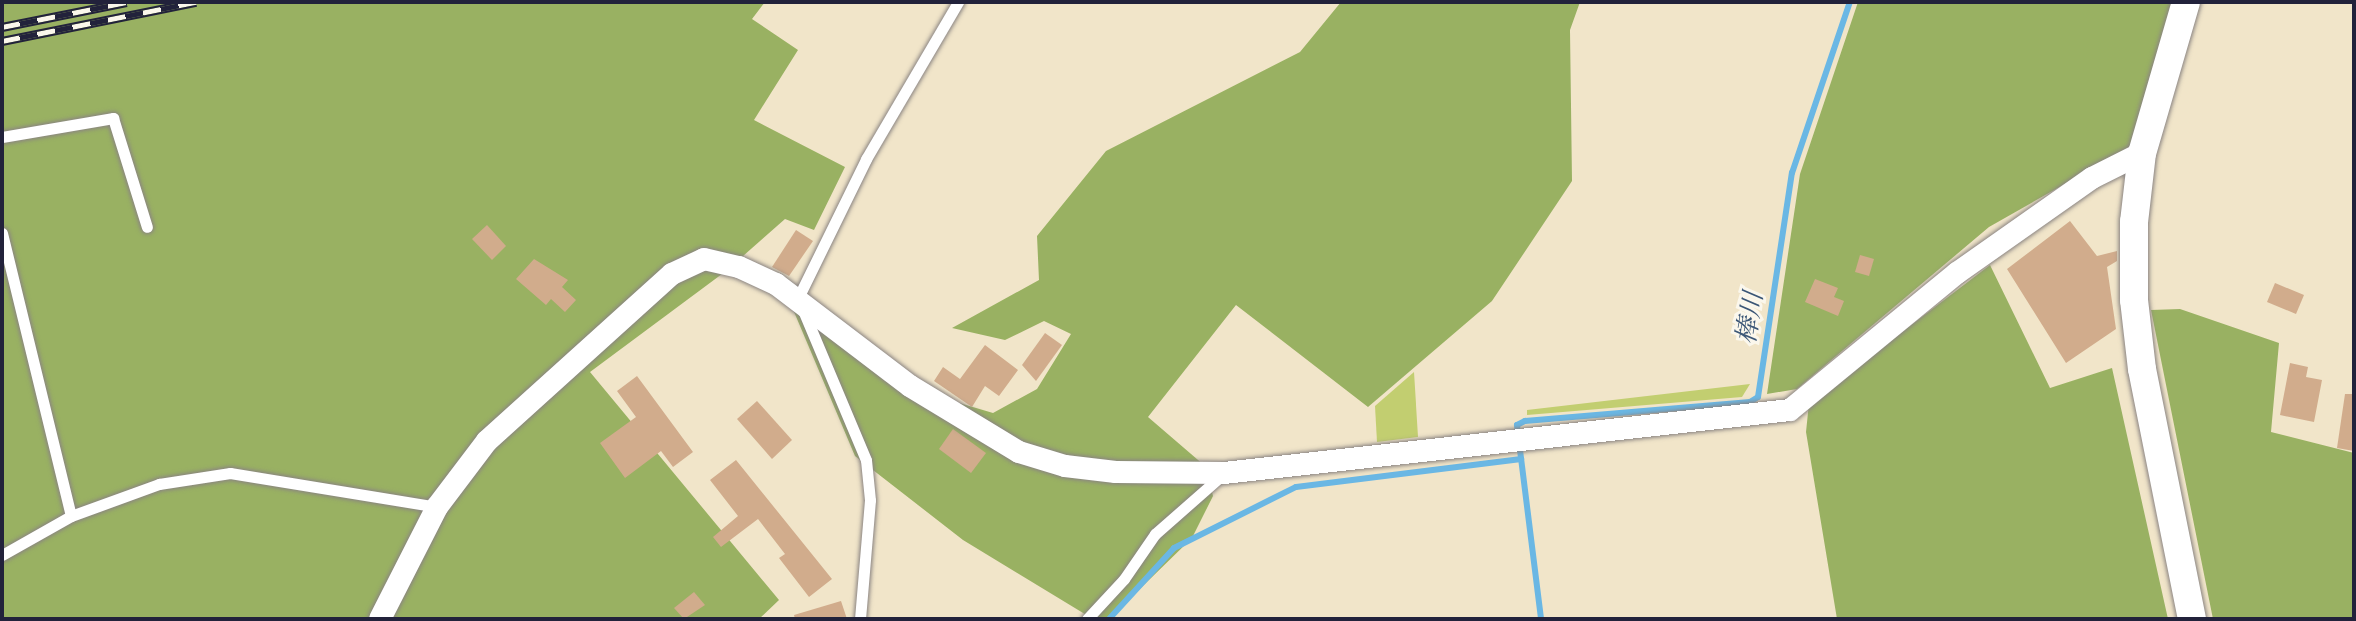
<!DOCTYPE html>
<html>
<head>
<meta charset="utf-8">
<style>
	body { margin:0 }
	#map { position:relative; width:2356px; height:621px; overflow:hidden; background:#f1e5c9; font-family:"IM FELL French Canon","Noto Serif JP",serif }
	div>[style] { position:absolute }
	.green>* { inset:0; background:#c2ce70 }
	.forest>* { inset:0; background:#99b162 }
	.stream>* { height:6px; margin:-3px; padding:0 3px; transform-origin:3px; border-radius:3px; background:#6ab7e4 }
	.building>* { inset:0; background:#d1ac8c }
	.roads { filter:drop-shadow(0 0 2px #8a8482) drop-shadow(0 0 2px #8a8482) }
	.service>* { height:11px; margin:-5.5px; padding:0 5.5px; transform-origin:5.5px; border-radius:5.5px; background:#fff }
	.minor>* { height:22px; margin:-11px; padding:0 11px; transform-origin:11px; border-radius:11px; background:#fff }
	.tertiary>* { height:28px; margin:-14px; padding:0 14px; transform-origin:14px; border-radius:14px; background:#fff }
	.rail>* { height:9px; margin-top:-4.5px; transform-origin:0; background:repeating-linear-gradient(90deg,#fbf7ec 0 18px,#22223b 0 36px); box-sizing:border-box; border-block:2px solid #22223b }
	span { translate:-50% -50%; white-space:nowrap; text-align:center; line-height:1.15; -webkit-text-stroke:6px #fbf7ec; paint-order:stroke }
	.water-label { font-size:26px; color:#3b5676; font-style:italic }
	.frame { position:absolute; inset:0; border:4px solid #22223b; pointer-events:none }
</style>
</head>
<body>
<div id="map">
	<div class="green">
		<div style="clip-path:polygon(1414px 372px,1418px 437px,1377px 442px,1375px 406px)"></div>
		<div style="clip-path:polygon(1750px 384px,1742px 397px,1527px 415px,1527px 410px)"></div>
	</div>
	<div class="forest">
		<div style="clip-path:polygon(2px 2px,765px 2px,752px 19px,798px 50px,754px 120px,845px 167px,814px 230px,785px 219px,726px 271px,590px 372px,779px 600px,759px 619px,2px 619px)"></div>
		<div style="clip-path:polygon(1341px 2px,1580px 2px,1570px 30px,1572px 181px,1492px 301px,1368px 407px,1236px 305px,1148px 417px,1205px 466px,1213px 496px,1192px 538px,1109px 619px,1093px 619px,963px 540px,855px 456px,792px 307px,885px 381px,993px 413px,1037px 389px,1071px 334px,1044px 321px,1005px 340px,952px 328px,1039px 280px,1037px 236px,1106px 151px,1300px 52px)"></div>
		<div style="clip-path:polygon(1858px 2px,2175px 2px,2130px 147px,1989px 227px,1797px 389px,1767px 394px,1800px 174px)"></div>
		<div style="clip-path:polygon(1990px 265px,2050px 388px,2112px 368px,2168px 619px,1837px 619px,1806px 432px,1809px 403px)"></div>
		<div style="clip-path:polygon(2180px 309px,2279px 343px,2271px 432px,2354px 453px,2354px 619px,2213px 619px,2151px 310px)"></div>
	</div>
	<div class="stream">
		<div style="left:1518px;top:435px;width:10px;rotate:-96deg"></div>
		<div style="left:1517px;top:425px;width:9px;rotate:-27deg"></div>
		<div style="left:1525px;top:421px;width:226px;rotate:-4.8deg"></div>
		<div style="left:1750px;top:402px;width:9px;rotate:-32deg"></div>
		<div style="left:1758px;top:397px;width:227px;rotate:-81.4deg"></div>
		<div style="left:1792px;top:173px;width:181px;rotate:-71.3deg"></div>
		<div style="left:1520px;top:450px;width:170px;rotate:82.9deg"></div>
		<div style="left:1109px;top:619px;width:96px;rotate:-47.5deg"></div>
		<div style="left:1174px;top:548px;width:136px;rotate:-26.6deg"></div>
		<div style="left:1296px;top:487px;width:227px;rotate:-7.1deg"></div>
	</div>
	<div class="building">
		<div style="clip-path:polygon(2070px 221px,2097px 256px,2117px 251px,2117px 261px,2107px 267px,2116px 329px,2066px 363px,2007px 269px)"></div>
		<div style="clip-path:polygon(487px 225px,506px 246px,492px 260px,472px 239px)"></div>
		<div style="clip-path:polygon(796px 230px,813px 241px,789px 276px,772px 267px)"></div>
		<div style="clip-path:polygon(1860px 255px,1874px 259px,1869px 276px,1855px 272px)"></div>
		<div style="clip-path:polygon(534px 259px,568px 280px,562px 287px,576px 300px,565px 312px,551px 299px,546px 305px,516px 279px)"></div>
		<div style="clip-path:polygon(1815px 279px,1838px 288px,1834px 297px,1844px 301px,1838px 316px,1805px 302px)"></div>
		<div style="clip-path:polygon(2275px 283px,2304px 295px,2296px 314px,2267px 302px)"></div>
		<div style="clip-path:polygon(1045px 333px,1062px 345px,1036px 381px,1022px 365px)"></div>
		<div style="clip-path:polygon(985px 345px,1018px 370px,999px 396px,985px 386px,972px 407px,934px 381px,943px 367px,960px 379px)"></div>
		<div style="clip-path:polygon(2290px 363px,2308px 367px,2306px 377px,2322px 380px,2314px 422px,2280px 415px)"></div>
		<div style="clip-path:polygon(637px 376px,693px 452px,673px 467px,661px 451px,625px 478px,600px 443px,636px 417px,617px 391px)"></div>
		<div style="clip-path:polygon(2345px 394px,2354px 394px,2354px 451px,2337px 448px)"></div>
		<div style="clip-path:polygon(757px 401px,792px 440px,772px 459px,737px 419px)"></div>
		<div style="clip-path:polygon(953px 429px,986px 453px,971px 473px,939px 449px)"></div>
		<div style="clip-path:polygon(736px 460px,832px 579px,809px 597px,779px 558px,785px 554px,758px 519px,721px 547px,713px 537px,738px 516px,710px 480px)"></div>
		<div style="clip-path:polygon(694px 592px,705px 605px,684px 619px,674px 608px)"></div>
		<div style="clip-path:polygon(841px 601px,847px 619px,795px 619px,794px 615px)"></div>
	</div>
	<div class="roads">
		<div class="service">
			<div style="left:2px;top:137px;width:113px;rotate:-9.7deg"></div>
			<div style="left:113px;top:118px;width:114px;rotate:72.7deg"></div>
			<div style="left:2px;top:233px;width:291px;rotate:76.3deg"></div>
			<div style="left:2px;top:555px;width:79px;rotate:-29.5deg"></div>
			<div style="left:71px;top:516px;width:94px;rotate:-20deg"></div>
			<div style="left:159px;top:484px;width:72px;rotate:-8.8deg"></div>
			<div style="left:230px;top:473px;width:210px;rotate:9.3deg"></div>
			<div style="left:860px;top:619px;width:119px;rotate:-85.2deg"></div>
			<div style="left:870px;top:500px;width:40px;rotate:-95.7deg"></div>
			<div style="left:866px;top:460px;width:176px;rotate:-112.8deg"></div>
			<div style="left:798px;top:298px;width:155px;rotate:-63.9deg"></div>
			<div style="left:866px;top:159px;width:182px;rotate:-59.6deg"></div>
			<div style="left:1087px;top:619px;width:54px;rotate:-47.2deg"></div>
			<div style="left:1124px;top:579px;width:55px;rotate:-55.4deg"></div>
			<div style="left:1155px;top:534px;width:88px;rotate:-41.3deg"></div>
		</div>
		<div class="minor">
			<div style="left:380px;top:619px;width:126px;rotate:-63deg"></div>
			<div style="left:437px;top:507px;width:83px;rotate:-52.9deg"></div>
			<div style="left:487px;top:441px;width:249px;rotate:-42.1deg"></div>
			<div style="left:672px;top:274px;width:35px;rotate:-25deg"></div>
			<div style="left:704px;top:259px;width:36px;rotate:13deg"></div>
			<div style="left:739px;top:267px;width:41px;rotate:24.7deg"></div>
			<div style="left:776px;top:284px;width:168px;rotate:37.3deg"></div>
			<div style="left:910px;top:386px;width:127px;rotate:31.2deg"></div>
			<div style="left:1019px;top:452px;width:48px;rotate:16.9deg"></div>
			<div style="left:1065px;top:466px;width:51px;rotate:6.7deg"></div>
			<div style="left:1116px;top:472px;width:108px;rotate:0.5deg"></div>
			<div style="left:1224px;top:473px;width:569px;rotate:-6.35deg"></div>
			<div style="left:1790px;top:410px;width:216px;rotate:-39.4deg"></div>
			<div style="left:1957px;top:273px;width:165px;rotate:-35.1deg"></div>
			<div style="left:2092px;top:178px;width:56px;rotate:-26.6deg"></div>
		</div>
		<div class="tertiary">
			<div style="left:2186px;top:2px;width:157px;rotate:106.2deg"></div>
			<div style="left:2142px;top:153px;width:69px;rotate:96.6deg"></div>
			<div style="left:2134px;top:222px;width:78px;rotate:90deg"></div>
			<div style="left:2134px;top:300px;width:69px;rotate:83.4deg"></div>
			<div style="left:2142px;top:369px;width:255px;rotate:78.7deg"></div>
		</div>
	</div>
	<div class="rail">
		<div style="left:2px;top:27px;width:127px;rotate:-11.3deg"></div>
		<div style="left:2px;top:41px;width:198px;rotate:-11.4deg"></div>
	</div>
	<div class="water-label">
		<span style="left:1750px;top:318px;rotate:-81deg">棒川</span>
	</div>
	<div class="frame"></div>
</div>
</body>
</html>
